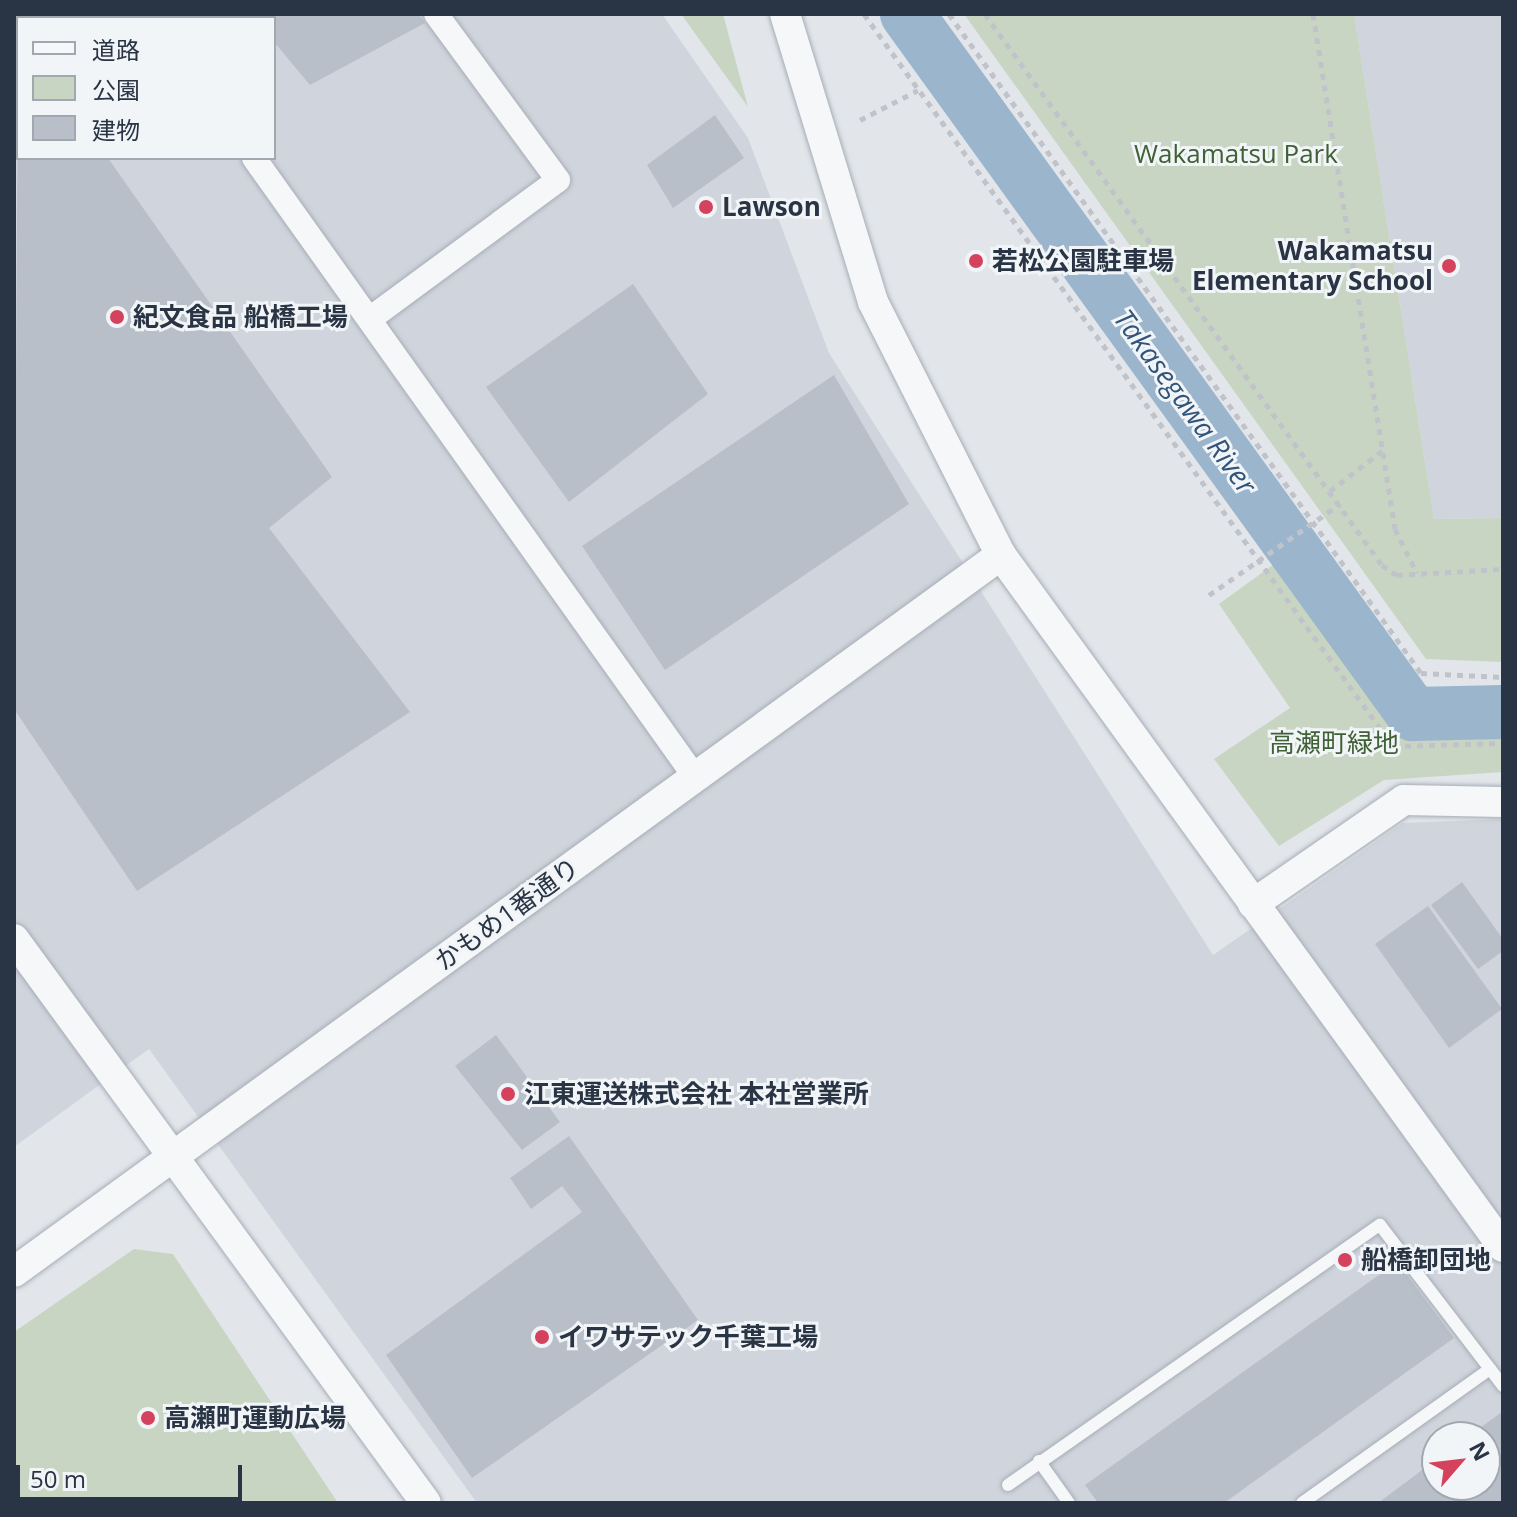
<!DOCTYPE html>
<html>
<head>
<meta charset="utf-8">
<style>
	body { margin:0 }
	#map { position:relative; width:1517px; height:1517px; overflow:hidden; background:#e2e6eb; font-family:"Open Sans","Noto Sans JP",sans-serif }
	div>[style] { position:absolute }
	.built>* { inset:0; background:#d0d5dd }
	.green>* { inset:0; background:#c8d5c3 }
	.river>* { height:54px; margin:-27px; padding:0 27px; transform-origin:27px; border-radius:27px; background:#9bb5cd }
	.building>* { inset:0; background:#b9bfc9 }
	.path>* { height:5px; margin-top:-2.5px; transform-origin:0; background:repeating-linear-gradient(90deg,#c0c4ca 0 6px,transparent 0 12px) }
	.roads { filter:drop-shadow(0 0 2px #a7adb6) drop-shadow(0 0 2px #a7adb6) }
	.service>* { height:12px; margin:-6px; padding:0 6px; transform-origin:6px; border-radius:6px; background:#f5f7f9 }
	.minor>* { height:24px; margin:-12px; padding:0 12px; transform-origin:12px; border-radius:12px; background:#f5f7f9 }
	.tertiary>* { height:30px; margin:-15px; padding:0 15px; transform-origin:15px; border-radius:15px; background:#f5f7f9 }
	.dots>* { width:22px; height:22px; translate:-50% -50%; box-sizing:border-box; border:4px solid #f2f5f8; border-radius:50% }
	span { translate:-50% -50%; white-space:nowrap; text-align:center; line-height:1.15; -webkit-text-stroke:6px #f2f5f8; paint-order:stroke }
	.park-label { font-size:26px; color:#3f6135 }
	.poi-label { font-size:26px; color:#293444; font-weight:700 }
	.left { translate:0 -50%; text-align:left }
	.right { translate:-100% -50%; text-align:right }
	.street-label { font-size:26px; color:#293444 }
	.water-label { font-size:28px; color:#31547a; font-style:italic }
	.frame { position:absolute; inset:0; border:16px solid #293444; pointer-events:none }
	.legend { position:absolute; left:16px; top:16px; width:260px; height:144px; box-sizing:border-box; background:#f2f5f8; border:2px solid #a2a8b0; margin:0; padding:10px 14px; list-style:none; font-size:24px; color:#293444 }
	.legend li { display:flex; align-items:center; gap:16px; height:40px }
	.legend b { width:40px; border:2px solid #a2a8b0 }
	.north { position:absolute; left:1421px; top:1421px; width:80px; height:80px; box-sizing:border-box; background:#f2f5f8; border:2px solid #a2a8b0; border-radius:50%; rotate:62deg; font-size:22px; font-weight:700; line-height:32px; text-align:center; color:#293444 }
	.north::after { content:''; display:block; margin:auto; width:28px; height:36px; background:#d5425d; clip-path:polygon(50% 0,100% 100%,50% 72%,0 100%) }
	.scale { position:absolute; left:16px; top:1465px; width:226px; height:36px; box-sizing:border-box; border:4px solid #293444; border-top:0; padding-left:10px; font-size:24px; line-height:28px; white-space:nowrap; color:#293444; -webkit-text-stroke:6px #f2f5f8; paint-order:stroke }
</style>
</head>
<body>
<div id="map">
	<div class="built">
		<div style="clip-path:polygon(evenodd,14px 14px,662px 14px,748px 138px,829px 353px,1213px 955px,1403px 823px,1503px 819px,1503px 1503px,477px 1503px,149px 1049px,14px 1147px,14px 14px,18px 18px,274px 18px,274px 158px,18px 158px,18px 18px,14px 14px,1437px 1437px,1485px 1437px,1485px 1485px,1437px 1485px,1437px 1437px)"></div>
		<div style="clip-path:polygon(1354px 14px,1503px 14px,1503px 518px,1434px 519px)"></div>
	</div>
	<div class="green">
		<div style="clip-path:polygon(681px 14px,723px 14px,748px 107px)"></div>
		<div style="clip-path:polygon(964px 14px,1354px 14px,1434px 519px,1503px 518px,1503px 662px,1426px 659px)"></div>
		<div style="clip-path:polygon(1274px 564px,1399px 734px,1503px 731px,1503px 772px,1384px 780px,1279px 846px,1214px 759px,1290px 708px,1219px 604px)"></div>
		<div style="clip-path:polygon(134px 1249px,173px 1254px,338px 1503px,14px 1503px,14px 1332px)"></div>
	</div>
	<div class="river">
		<div style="left:907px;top:14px;width:864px;rotate:54.14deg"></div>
		<div style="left:1413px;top:714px;width:90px;rotate:-1.3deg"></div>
	</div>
	<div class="building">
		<div style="clip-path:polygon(249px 14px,418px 14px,425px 23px,310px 85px,274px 42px,274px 18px)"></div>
		<div style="clip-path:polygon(18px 58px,18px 158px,108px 158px,332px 477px,269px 528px,410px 712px,137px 891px,14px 709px)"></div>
		<div style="clip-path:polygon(715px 115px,744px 158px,673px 208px,647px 165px)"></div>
		<div style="clip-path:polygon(633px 284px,708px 394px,569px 502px,486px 387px)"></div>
		<div style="clip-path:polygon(834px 375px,909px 504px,665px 670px,582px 546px)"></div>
		<div style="clip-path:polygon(1462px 882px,1503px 939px,1503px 951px,1478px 969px,1431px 905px)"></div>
		<div style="clip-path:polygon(1428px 906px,1502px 1009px,1449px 1048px,1375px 944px)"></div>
		<div style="clip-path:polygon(496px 1035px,560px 1122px,522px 1150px,455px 1066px)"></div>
		<div style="clip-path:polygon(569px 1136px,698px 1320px,472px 1478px,386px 1355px,582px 1212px,562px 1186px,531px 1209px,510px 1178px)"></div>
		<div style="clip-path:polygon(1397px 1262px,1454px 1338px,1224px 1503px,1098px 1503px,1085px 1485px)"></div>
		<div style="clip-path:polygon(1503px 1411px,1503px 1503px,1378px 1503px,1437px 1459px,1437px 1485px,1485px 1485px,1485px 1437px,1468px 1437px)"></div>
	</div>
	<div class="path">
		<div style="left:864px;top:14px;width:903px;rotate:54.15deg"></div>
		<div style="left:1393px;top:746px;width:110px;rotate:-1.6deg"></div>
		<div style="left:949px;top:14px;width:811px;rotate:54.39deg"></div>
		<div style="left:1421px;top:673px;width:82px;rotate:2.8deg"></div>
		<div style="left:985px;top:14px;width:679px;rotate:54.23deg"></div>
		<div style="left:1382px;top:565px;width:18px;rotate:34deg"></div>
		<div style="left:1397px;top:575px;width:106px;rotate:-3.2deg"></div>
		<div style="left:1313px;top:14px;width:521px;rotate:80.95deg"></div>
		<div style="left:1395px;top:529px;width:49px;rotate:63.4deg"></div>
		<div style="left:860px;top:120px;width:65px;rotate:-27.3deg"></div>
		<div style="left:1330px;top:491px;width:66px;rotate:-37.6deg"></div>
		<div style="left:1209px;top:595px;width:160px;rotate:-34.8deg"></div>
	</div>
	<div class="roads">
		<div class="service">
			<div style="left:1039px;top:1461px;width:52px;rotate:54.5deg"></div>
			<div style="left:1008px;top:1485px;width:454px;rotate:-35deg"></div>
			<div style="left:1380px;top:1225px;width:203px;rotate:52.6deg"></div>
			<div style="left:1302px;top:1503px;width:231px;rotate:-35.5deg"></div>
		</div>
		<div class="minor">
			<div style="left:149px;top:14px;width:5px;rotate:53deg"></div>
			<div style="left:254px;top:158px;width:760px;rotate:54.53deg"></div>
			<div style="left:371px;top:318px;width:232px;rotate:-36.4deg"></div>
			<div style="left:558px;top:180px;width:206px;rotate:-126.3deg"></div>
		</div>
		<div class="tertiary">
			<div style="left:785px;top:14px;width:301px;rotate:73deg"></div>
			<div style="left:873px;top:302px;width:284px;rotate:63.2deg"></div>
			<div style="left:1001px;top:555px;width:855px;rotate:54.04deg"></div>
			<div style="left:1253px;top:904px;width:183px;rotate:-34.6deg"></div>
			<div style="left:1404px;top:800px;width:99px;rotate:1.2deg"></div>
			<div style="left:14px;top:939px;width:698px;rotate:53.85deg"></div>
			<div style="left:14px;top:1272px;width:1220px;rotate:-36deg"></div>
		</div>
	</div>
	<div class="dots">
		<div style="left:706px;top:207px;background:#d5425d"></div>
		<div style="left:976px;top:261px;background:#d5425d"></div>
		<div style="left:1449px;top:266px;background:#d5425d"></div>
		<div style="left:117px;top:317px;background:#d5425d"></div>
		<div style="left:508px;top:1094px;background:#d5425d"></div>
		<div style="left:1345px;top:1260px;background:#d5425d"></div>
		<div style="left:542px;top:1337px;background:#d5425d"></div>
		<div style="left:148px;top:1418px;background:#d5425d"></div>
	</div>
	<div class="park-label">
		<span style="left:1236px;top:154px">Wakamatsu Park</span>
		<span style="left:1334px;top:743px">高瀬町緑地</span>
	</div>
	<div class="poi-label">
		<span class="left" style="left:722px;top:207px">Lawson</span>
		<span class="right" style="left:1433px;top:266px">Wakamatsu<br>Elementary School</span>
		<span class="left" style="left:992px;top:261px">若松公園駐車場</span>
		<span class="left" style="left:133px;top:317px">紀文食品 船橋工場</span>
		<span class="left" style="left:524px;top:1094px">江東運送株式会社 本社営業所</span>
		<span class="left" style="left:1361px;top:1260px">船橋卸団地</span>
		<span class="left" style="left:558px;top:1337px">イワサテック千葉工場</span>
		<span class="left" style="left:164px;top:1418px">高瀬町運動広場</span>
	</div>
	<div class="street-label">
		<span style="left:507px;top:914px;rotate:-36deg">かもめ1番通り</span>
	</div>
	<div class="water-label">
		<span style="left:1186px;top:401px;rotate:54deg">Takasegawa River</span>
	</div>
	<div class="frame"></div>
	<ul class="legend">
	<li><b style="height:10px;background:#f5f7f9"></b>道路</li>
	<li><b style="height:22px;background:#c8d5c3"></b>公園</li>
	<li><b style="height:22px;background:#b9bfc9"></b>建物</li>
	</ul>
	<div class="north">N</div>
	<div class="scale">50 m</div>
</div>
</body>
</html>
